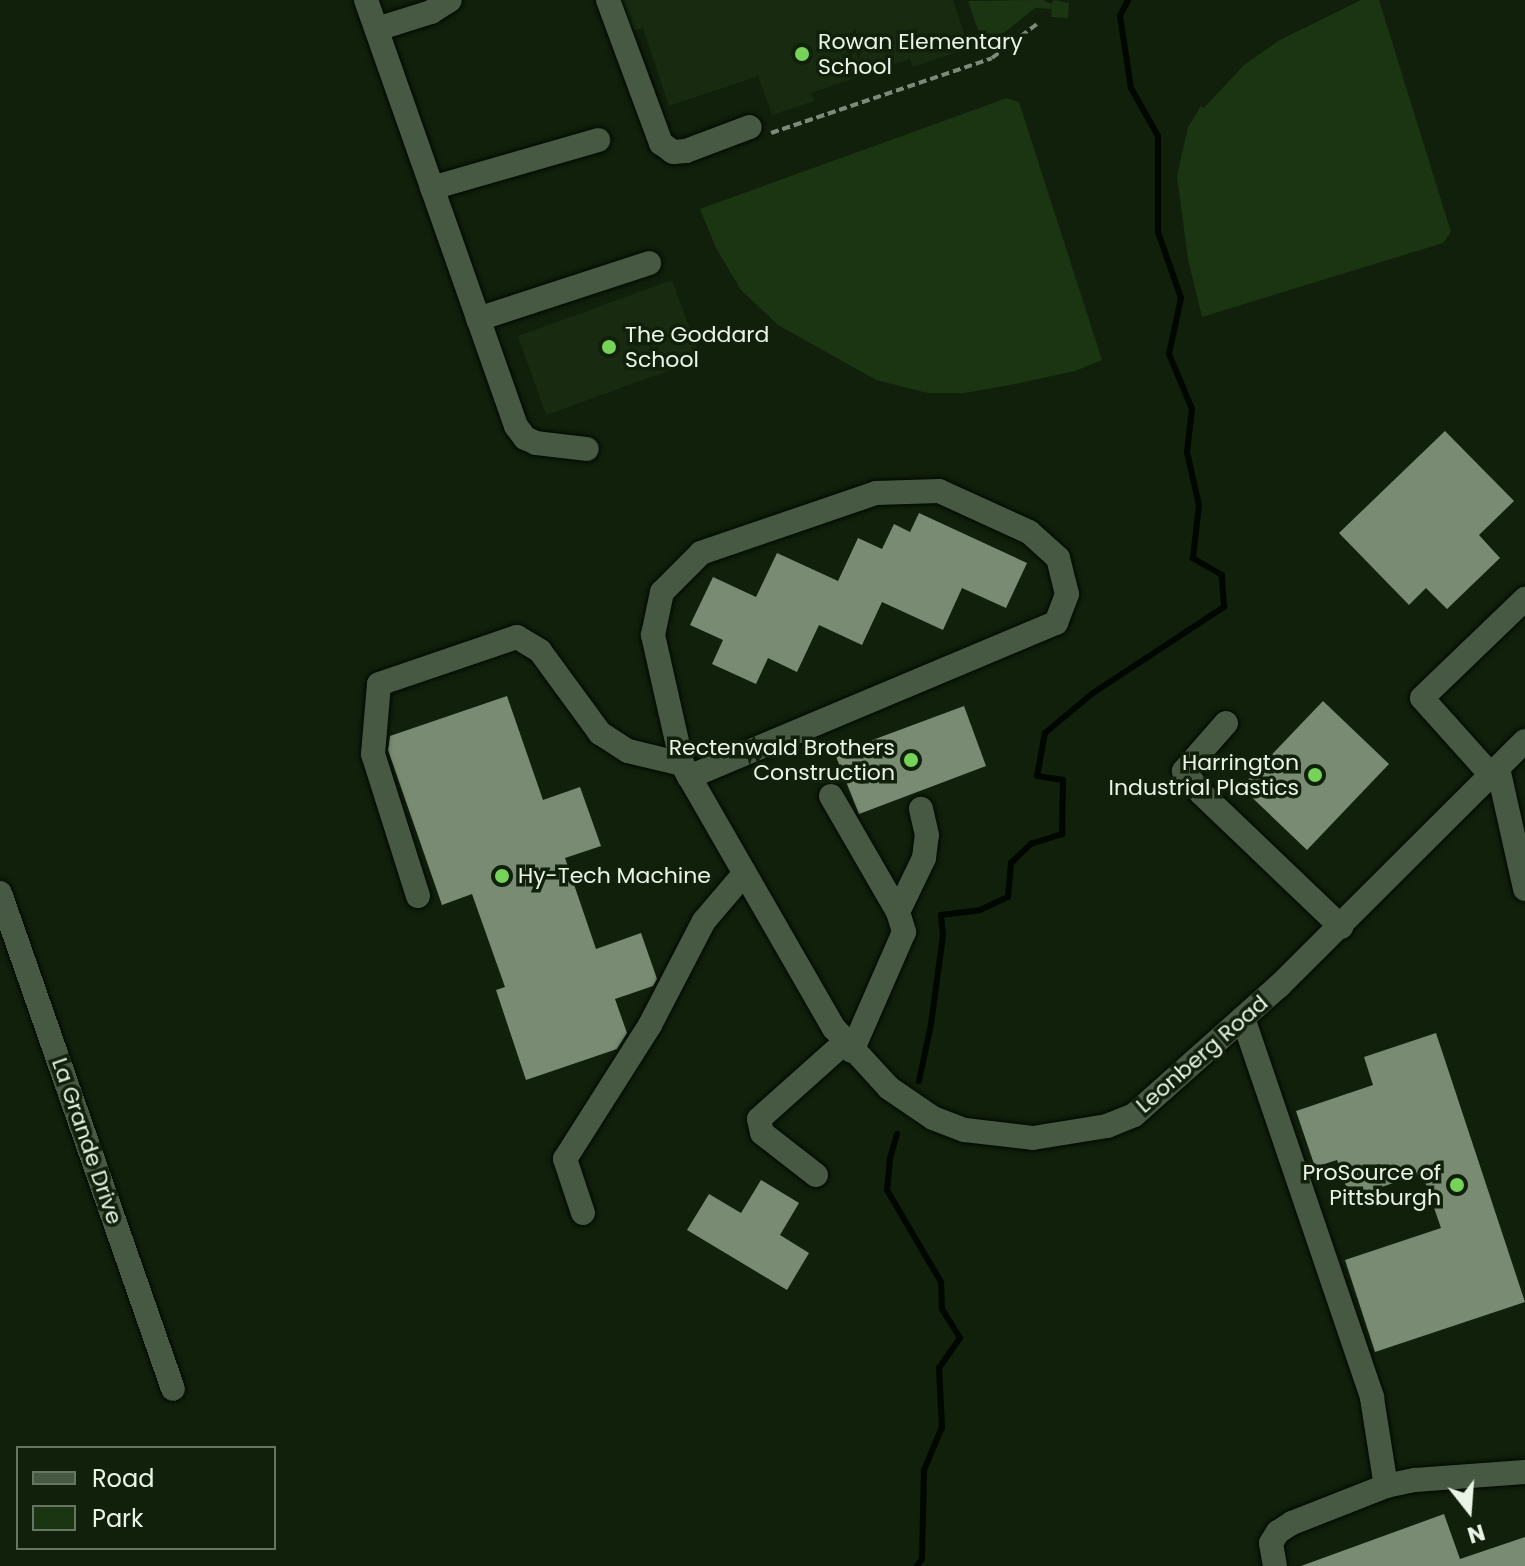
<!DOCTYPE html>
<html>
<head>
<meta charset="utf-8">
<style>
	body { margin:0 }
	#map { position:relative; width:1525px; height:1566px; overflow:hidden; background:#10200b; font-family:Poppins,sans-serif }
	div>[style] { position:absolute }
	.built>* { inset:0; background:#182b11 }
	.green>* { inset:0; background:#1b3512 }
	.stream>* { height:6px; margin:-3px; padding:0 3px; transform-origin:3px; border-radius:3px; background:#000700 }
	.building>* { inset:0; background:#798c73 }
	.path>* { height:4px; margin-top:-2px; transform-origin:0; background:repeating-linear-gradient(90deg,#7d8a79 0 8px,transparent 0 12px) }
	.roads { filter:drop-shadow(0 0 2px #010900) drop-shadow(0 0 2px #010900) }
	.minor>* { height:24px; margin:-12px; padding:0 12px; transform-origin:12px; border-radius:12px; background:#475942 }
	.dots>* { width:22px; height:22px; translate:-50% -50%; box-sizing:border-box; border:4px solid #10200b; border-radius:50% }
	span { translate:-50% -50%; white-space:nowrap; text-align:center; line-height:1.15; -webkit-text-stroke:7px #10200b; paint-order:stroke }
	.poi-label { font-size:22px; color:#e9f4e6 }
	.left { translate:0 -50%; text-align:left }
	.right { translate:-100% -50%; text-align:right }
	.street-label { font-size:22px; color:#e9f4e6 }
	.legend { position:absolute; left:16px; top:1446px; width:260px; height:104px; box-sizing:border-box; background:#10200b; border:2px solid #677563; margin:0; padding:10px 14px; list-style:none; font-size:24px; color:#e9f4e6 }
	.legend li { display:flex; align-items:center; gap:16px; height:40px }
	.legend b { width:40px; border:2px solid #677563 }
	.north { position:absolute; left:1429px; top:1470px; width:80px; height:80px; -webkit-text-stroke:6px #10200b; paint-order:stroke; rotate:163deg; font-size:22px; font-weight:700; line-height:32px; text-align:center; color:#e9f4e6 }
	.north::after { content:''; display:block; margin:auto; width:28px; height:36px; background:#e9f4e6; clip-path:polygon(50% 0,100% 100%,50% 72%,0 100%) }
</style>
</head>
<body>
<div id="map">
	<div class="built">
		<div style="clip-path:polygon(614px 0,953px 0,969px 48px,913px 67px,910px 59px,811px 93px,814px 101px,772px 115px,758px 76px,669px 106px,643px 28px,633px 31px,623px 4px,616px 5px)"></div>
		<div style="clip-path:polygon(672px 280px,701px 359px,546px 415px,518px 336px)"></div>
	</div>
	<div class="green">
		<div style="clip-path:polygon(1043px 0,1051px 4px,1054px 0,1069px 3px,1068px 18px,1051px 17px,1052px 9px,1035px 8px,1005px 32px,982px 42px,968px 1px)"></div>
		<div style="clip-path:polygon(1361px 0,1379px 0,1451px 232px,1443px 243px,1202px 317px,1188px 259px,1177px 176px,1188px 127px,1201px 106px,1204px 108px,1244px 65px,1278px 41px)"></div>
		<div style="clip-path:polygon(1007px 98px,1019px 102px,1102px 360px,1075px 371px,1010px 385px,964px 393px,928px 393px,876px 380px,778px 325px,741px 290px,716px 248px,700px 209px)"></div>
	</div>
	<div class="stream">
		<div style="left:919px;top:1081px;width:58px;rotate:-78.1deg"></div>
		<div style="left:931px;top:1024px;width:90px;rotate:-82.3deg"></div>
		<div style="left:943px;top:935px;width:20px;rotate:-96deg"></div>
		<div style="left:941px;top:915px;width:39px;rotate:-7deg"></div>
		<div style="left:980px;top:910px;width:31px;rotate:-25deg"></div>
		<div style="left:1008px;top:897px;width:34px;rotate:-85deg"></div>
		<div style="left:1011px;top:863px;width:28px;rotate:-44deg"></div>
		<div style="left:1031px;top:844px;width:33px;rotate:-18deg"></div>
		<div style="left:1062px;top:834px;width:54px;rotate:-88.9deg"></div>
		<div style="left:1063px;top:780px;width:26px;rotate:-171deg"></div>
		<div style="left:1037px;top:776px;width:44px;rotate:-79.5deg"></div>
		<div style="left:1045px;top:733px;width:62px;rotate:-39.8deg"></div>
		<div style="left:1093px;top:693px;width:157px;rotate:-33.3deg"></div>
		<div style="left:1224px;top:607px;width:32px;rotate:-94deg"></div>
		<div style="left:1222px;top:575px;width:34px;rotate:-150deg"></div>
		<div style="left:1193px;top:558px;width:53px;rotate:-83.5deg"></div>
		<div style="left:1199px;top:505px;width:54px;rotate:-102.8deg"></div>
		<div style="left:1187px;top:452px;width:43px;rotate:-83.4deg"></div>
		<div style="left:1192px;top:409px;width:60px;rotate:-112.7deg"></div>
		<div style="left:1169px;top:354px;width:57px;rotate:-77.9deg"></div>
		<div style="left:1181px;top:298px;width:70px;rotate:-109.2deg"></div>
		<div style="left:1158px;top:232px;width:96px;rotate:-90deg"></div>
		<div style="left:1158px;top:136px;width:55px;rotate:-119.4deg"></div>
		<div style="left:1131px;top:88px;width:73px;rotate:-98.7deg"></div>
		<div style="left:1120px;top:16px;width:18px;rotate:-63deg"></div>
		<div style="left:897px;top:1134px;width:25px;rotate:106deg"></div>
		<div style="left:890px;top:1158px;width:32px;rotate:95deg"></div>
		<div style="left:887px;top:1190px;width:107px;rotate:59.6deg"></div>
		<div style="left:941px;top:1282px;width:27px;rotate:88deg"></div>
		<div style="left:942px;top:1309px;width:34px;rotate:58deg"></div>
		<div style="left:960px;top:1338px;width:37px;rotate:125deg"></div>
		<div style="left:939px;top:1368px;width:59px;rotate:87.1deg"></div>
		<div style="left:942px;top:1427px;width:47px;rotate:112.7deg"></div>
		<div style="left:924px;top:1470px;width:89px;rotate:91.3deg"></div>
		<div style="left:922px;top:1559px;width:9px;rotate:126deg"></div>
	</div>
	<div class="building">
		<div style="clip-path:polygon(1445px 431px,1514px 501px,1479px 535px,1500px 558px,1447px 609px,1426px 588px,1409px 605px,1339px 533px)"></div>
		<div style="clip-path:polygon(919px 513px,1027px 563px,1006px 608px,962px 588px,943px 630px,882px 602px,862px 645px,819px 625px,797px 672px,768px 658px,756px 684px,712px 664px,723px 640px,690px 625px,713px 577px,756px 597px,777px 553px,838px 581px,858px 538px,882px 549px,894px 524px,910px 532px)"></div>
		<div style="clip-path:polygon(507px 696px,543px 800px,580px 787px,601px 846px,565px 858px,596px 949px,641px 933px,657px 979px,653px 986px,615px 999px,627px 1033px,617px 1049px,526px 1080px,496px 990px,505px 987px,472px 894px,442px 905px,388px 750px,390px 736px)"></div>
		<div style="clip-path:polygon(1323px 701px,1389px 764px,1307px 850px,1241px 787px)"></div>
		<div style="clip-path:polygon(964px 706px,986px 766px,859px 814px,835px 754px)"></div>
		<div style="clip-path:polygon(1436px 1033px,1525px 1302px,1375px 1352px,1345px 1260px,1441px 1228px,1422px 1173px,1350px 1198px,1337px 1160px,1315px 1167px,1296px 1111px,1373px 1085px,1364px 1057px)"></div>
		<div style="clip-path:polygon(761px 1180px,799px 1203px,780px 1235px,809px 1253px,787px 1290px,687px 1230px,709px 1194px,741px 1213px)"></div>
		<div style="clip-path:polygon(1444px 1514px,1460px 1559px,1525px 1537px,1525px 1566px,1301px 1566px)"></div>
	</div>
	<div class="path">
		<div style="left:771px;top:133px;width:233px;rotate:-18.7deg"></div>
		<div style="left:992px;top:58px;width:56px;rotate:-37.1deg"></div>
	</div>
	<div class="roads">
		<div class="minor">
			<div style="left:366px;top:0;width:452px;rotate:70.6deg"></div>
			<div style="left:516px;top:426px;width:15px;rotate:53deg"></div>
			<div style="left:525px;top:438px;width:12px;rotate:24deg"></div>
			<div style="left:536px;top:443px;width:51px;rotate:6.7deg"></div>
			<div style="left:608px;top:0;width:153px;rotate:69.7deg"></div>
			<div style="left:661px;top:143px;width:15px;rotate:37deg"></div>
			<div style="left:673px;top:152px;width:13px;rotate:-4deg"></div>
			<div style="left:686px;top:151px;width:68px;rotate:-20.6deg"></div>
			<div style="left:377px;top:29px;width:57px;rotate:-17.5deg"></div>
			<div style="left:431px;top:12px;width:22px;rotate:-32deg"></div>
			<div style="left:432px;top:188px;width:173px;rotate:-16.1deg"></div>
			<div style="left:478px;top:319px;width:180px;rotate:-18.1deg"></div>
			<div style="left:1226px;top:723px;width:64px;rotate:131.2deg"></div>
			<div style="left:1184px;top:771px;width:28px;rotate:52deg"></div>
			<div style="left:1201px;top:793px;width:194px;rotate:43.7deg"></div>
			<div style="left:1498px;top:768px;width:124px;rotate:77.4deg"></div>
			<div style="left:1491px;top:775px;width:103px;rotate:-131.9deg"></div>
			<div style="left:1422px;top:698px;width:143px;rotate:-43.9deg"></div>
			<div style="left:689px;top:777px;width:398px;rotate:-22.8deg"></div>
			<div style="left:1056px;top:623px;width:31px;rotate:-69deg"></div>
			<div style="left:1067px;top:594px;width:37px;rotate:-104deg"></div>
			<div style="left:1058px;top:558px;width:39px;rotate:-138deg"></div>
			<div style="left:1029px;top:532px;width:99px;rotate:-155.5deg"></div>
			<div style="left:939px;top:491px;width:63px;rotate:178.2deg"></div>
			<div style="left:876px;top:493px;width:185px;rotate:161.1deg"></div>
			<div style="left:701px;top:553px;width:55px;rotate:135deg"></div>
			<div style="left:662px;top:592px;width:44px;rotate:101.8deg"></div>
			<div style="left:653px;top:635px;width:132px;rotate:77.3deg"></div>
			<div style="left:682px;top:764px;width:305px;rotate:60.1deg"></div>
			<div style="left:834px;top:1028px;width:81px;rotate:47.5deg"></div>
			<div style="left:889px;top:1088px;width:53px;rotate:34.3deg"></div>
			<div style="left:933px;top:1118px;width:34px;rotate:21deg"></div>
			<div style="left:965px;top:1130px;width:68px;rotate:6.7deg"></div>
			<div style="left:1033px;top:1138px;width:75px;rotate:-9.2deg"></div>
			<div style="left:1107px;top:1126px;width:29px;rotate:-22deg"></div>
			<div style="left:1134px;top:1115px;width:194px;rotate:-41.7deg"></div>
			<div style="left:1279px;top:986px;width:347px;rotate:-44.9deg"></div>
			<div style="left:831px;top:796px;width:134px;rotate:60deg"></div>
			<div style="left:898px;top:912px;width:21px;rotate:73deg"></div>
			<div style="left:904px;top:932px;width:130px;rotate:113.6deg"></div>
			<div style="left:0;top:893px;width:525px;rotate:70.77deg"></div>
			<div style="left:418px;top:896px;width:149px;rotate:-107.6deg"></div>
			<div style="left:373px;top:754px;width:70px;rotate:-85.1deg"></div>
			<div style="left:379px;top:684px;width:146px;rotate:-18.8deg"></div>
			<div style="left:517px;top:637px;width:27px;rotate:31deg"></div>
			<div style="left:540px;top:651px;width:102px;rotate:53.8deg"></div>
			<div style="left:600px;top:733px;width:33px;rotate:33deg"></div>
			<div style="left:628px;top:751px;width:56px;rotate:13.5deg"></div>
			<div style="left:898px;top:912px;width:60px;rotate:-64.3deg"></div>
			<div style="left:924px;top:858px;width:23px;rotate:-83deg"></div>
			<div style="left:927px;top:835px;width:27px;rotate:-103deg"></div>
			<div style="left:1243px;top:1018px;width:401px;rotate:71.2deg"></div>
			<div style="left:1372px;top:1398px;width:89px;rotate:81deg"></div>
			<div style="left:816px;top:1175px;width:68px;rotate:-142.1deg"></div>
			<div style="left:762px;top:1133px;width:14px;rotate:-102deg"></div>
			<div style="left:759px;top:1119px;width:115px;rotate:-41.8deg"></div>
			<div style="left:583px;top:1213px;width:57px;rotate:-108.4deg"></div>
			<div style="left:565px;top:1159px;width:159px;rotate:-57.6deg"></div>
			<div style="left:650px;top:1025px;width:117px;rotate:-62.6deg"></div>
			<div style="left:704px;top:921px;width:62px;rotate:-49.6deg"></div>
			<div style="left:1275px;top:1566px;width:23px;rotate:-100deg"></div>
			<div style="left:1271px;top:1543px;width:13px;rotate:-58deg"></div>
			<div style="left:1278px;top:1532px;width:17px;rotate:-33deg"></div>
			<div style="left:1292px;top:1523px;width:101px;rotate:-21.5deg"></div>
			<div style="left:1386px;top:1486px;width:30px;rotate:-12deg"></div>
			<div style="left:1415px;top:1480px;width:110px;rotate:-4.2deg"></div>
		</div>
	</div>
	<div class="dots">
		<div style="left:802px;top:54px;background:#77d259"></div>
		<div style="left:609px;top:347px;background:#77d259"></div>
		<div style="left:911px;top:760px;background:#77d259"></div>
		<div style="left:1315px;top:775px;background:#77d259"></div>
		<div style="left:502px;top:876px;background:#77d259"></div>
		<div style="left:1457px;top:1185px;background:#77d259"></div>
	</div>
	<div class="poi-label">
		<span class="left" style="left:818px;top:54px">Rowan Elementary<br>School</span>
		<span class="left" style="left:625px;top:347px">The Goddard<br>School</span>
		<span class="right" style="left:895px;top:760px">Rectenwald Brothers<br>Construction</span>
		<span class="right" style="left:1299px;top:775px">Harrington<br>Industrial Plastics</span>
		<span class="left" style="left:518px;top:876px">Hy-Tech Machine</span>
		<span class="right" style="left:1441px;top:1185px">ProSource of<br>Pittsburgh</span>
	</div>
	<div class="street-label">
		<span style="left:1202px;top:1054px;rotate:-41deg">Leonberg Road</span>
		<span style="left:87px;top:1141px;rotate:71deg">La Grande Drive</span>
	</div>
	<ul class="legend">
	<li><b style="height:10px;background:#475942"></b>Road</li>
	<li><b style="height:22px;background:#1b3512"></b>Park</li>
	</ul>
	<div class="north">N</div>
</div>
</body>
</html>
